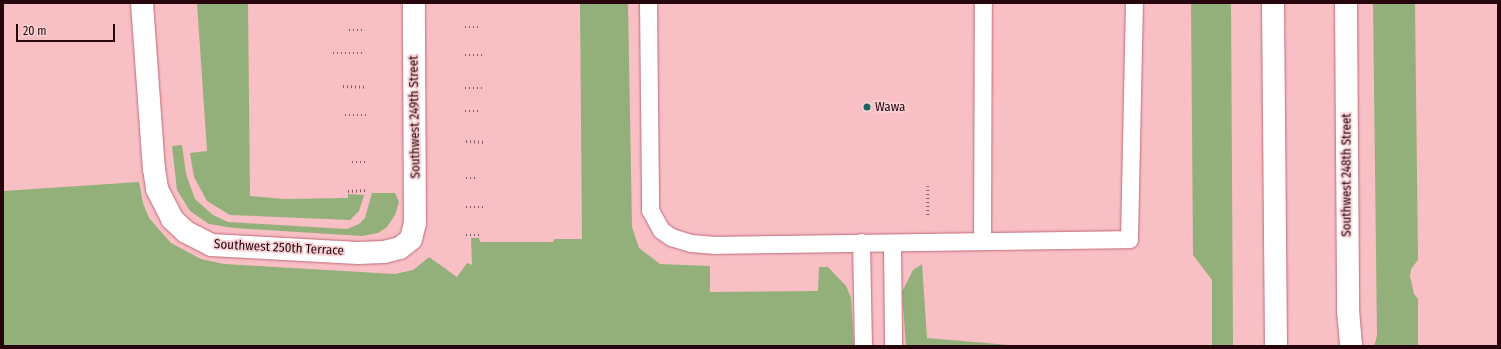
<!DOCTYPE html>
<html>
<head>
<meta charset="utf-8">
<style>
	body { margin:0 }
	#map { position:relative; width:1501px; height:349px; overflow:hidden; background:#f8bfc5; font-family:"Fira Sans Condensed",sans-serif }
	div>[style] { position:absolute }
	.green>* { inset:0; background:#93b07a }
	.path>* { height:2.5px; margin-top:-1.25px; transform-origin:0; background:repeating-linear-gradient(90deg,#885c62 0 1px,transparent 0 4px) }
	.roads { filter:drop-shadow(0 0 1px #bf6976) drop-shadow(0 0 1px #bf6976) }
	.lane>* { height:17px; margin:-8.5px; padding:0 8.5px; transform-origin:8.5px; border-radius:8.5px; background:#fff }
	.street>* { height:22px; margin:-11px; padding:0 11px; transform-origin:11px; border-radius:11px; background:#fff }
	.secondary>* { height:22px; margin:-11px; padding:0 11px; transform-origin:11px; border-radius:11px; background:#fff }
	.dots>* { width:11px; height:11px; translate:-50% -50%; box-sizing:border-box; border:2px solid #f8d1d5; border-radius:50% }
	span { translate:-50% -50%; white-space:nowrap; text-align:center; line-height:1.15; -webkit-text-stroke:3.5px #f8d1d5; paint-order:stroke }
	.poi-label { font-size:13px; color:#26060c }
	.left { translate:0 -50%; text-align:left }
	.street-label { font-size:13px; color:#26060c }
	.frame { position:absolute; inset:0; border:4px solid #26060c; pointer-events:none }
	.scale { position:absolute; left:16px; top:24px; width:99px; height:18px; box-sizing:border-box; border:2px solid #26060c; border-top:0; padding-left:5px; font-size:12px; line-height:14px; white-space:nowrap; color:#26060c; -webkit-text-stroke:3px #f8d1d5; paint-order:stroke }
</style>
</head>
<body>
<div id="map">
	<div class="green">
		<div style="clip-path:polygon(197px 3px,248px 3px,250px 196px,284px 199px,348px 198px,348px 194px,364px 195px,359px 211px,350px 220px,230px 215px,207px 201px,194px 177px,190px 153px,207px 151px)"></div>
		<div style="clip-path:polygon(580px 3px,628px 3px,632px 227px,639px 248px,660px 264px,710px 266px,710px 292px,818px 291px,819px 267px,828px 267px,846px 286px,851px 298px,854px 346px,3px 346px,3px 191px,139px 182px,143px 203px,149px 218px,171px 243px,201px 259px,224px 264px,395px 274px,413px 270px,429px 257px,457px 277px,467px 263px,472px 265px,471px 238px,479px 238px,480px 242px,553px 242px,554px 239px,582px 239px)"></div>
		<div style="clip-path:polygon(1191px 3px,1231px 3px,1233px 346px,1212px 346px,1212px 280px,1193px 255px)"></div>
		<div style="clip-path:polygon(1373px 3px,1415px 3px,1418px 260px,1411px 269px,1410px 276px,1414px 294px,1418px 299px,1418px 346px,1374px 346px,1377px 336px)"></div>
		<div style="clip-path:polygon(182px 145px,186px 174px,195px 199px,213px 215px,228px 222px,347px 229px,359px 224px,365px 218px,372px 193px,395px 193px,399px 202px,395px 215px,387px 227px,378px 233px,362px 236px,234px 228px,209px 224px,190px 211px,177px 190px,172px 146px)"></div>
		<div style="clip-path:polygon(922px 264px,927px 338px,1020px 346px,906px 346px,902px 292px,913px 270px)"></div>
	</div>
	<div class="path">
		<div style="left:465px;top:27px;width:13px"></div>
		<div style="left:349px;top:30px;width:16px"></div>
		<div style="left:333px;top:53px;width:32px"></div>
		<div style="left:465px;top:55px;width:19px"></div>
		<div style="left:343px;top:86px;width:23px;rotate:2deg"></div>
		<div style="left:465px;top:88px;width:20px"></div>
		<div style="left:465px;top:111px;width:16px"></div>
		<div style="left:345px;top:115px;width:21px"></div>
		<div style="left:466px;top:141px;width:20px;rotate:3deg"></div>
		<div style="left:352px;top:162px;width:14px"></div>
		<div style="left:466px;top:178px;width:12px"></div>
		<div style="left:928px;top:186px;width:31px;rotate:90deg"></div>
		<div style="left:348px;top:191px;width:18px;rotate:-3deg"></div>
		<div style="left:466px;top:207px;width:18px"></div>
		<div style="left:466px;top:235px;width:13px"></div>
	</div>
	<div class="roads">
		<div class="lane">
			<div style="left:648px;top:3px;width:207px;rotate:89.4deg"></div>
			<div style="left:650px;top:210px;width:23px;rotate:61deg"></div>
			<div style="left:661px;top:230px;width:12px;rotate:35deg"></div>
			<div style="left:671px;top:237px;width:21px;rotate:17deg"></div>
			<div style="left:691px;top:243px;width:24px;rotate:5deg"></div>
			<div style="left:715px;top:245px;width:414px;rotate:-0.8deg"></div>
			<div style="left:1129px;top:239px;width:236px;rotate:-88.8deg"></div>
			<div style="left:982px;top:241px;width:238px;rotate:-89.8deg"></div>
			<div style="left:861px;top:242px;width:104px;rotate:88.9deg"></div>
			<div style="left:892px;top:243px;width:103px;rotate:89.4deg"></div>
		</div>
		<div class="street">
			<div style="left:142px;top:3px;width:166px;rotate:85.9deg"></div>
			<div style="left:154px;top:169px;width:20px;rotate:81deg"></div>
			<div style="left:157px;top:189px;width:34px;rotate:63deg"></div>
			<div style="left:172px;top:219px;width:19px;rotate:43deg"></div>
			<div style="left:186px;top:232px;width:28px;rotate:27deg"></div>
			<div style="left:211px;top:245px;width:147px;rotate:3.1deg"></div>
			<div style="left:358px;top:253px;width:26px;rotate:-2deg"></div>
			<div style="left:384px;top:252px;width:16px;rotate:-14deg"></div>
			<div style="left:400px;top:248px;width:14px;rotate:-39deg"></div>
			<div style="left:411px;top:239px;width:16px;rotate:-76deg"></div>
			<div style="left:415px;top:223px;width:220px;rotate:-90.3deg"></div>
		</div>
		<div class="secondary">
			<div style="left:1273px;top:3px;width:343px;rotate:89.5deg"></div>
			<div style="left:1346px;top:3px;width:307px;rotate:89.6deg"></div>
			<div style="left:1348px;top:310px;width:36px;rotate:85deg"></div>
		</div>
	</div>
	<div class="dots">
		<div style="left:867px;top:107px;background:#186562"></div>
	</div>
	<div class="poi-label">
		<span class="left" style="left:875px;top:107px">Wawa</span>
	</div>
	<div class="street-label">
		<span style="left:415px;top:117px;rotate:-91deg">Southwest 249th Street</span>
		<span style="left:1347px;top:175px;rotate:-90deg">Southwest 248th Street</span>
		<span style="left:279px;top:248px;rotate:3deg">Southwest 250th Terrace</span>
	</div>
	<div class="frame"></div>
	<div class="scale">20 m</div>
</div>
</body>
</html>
